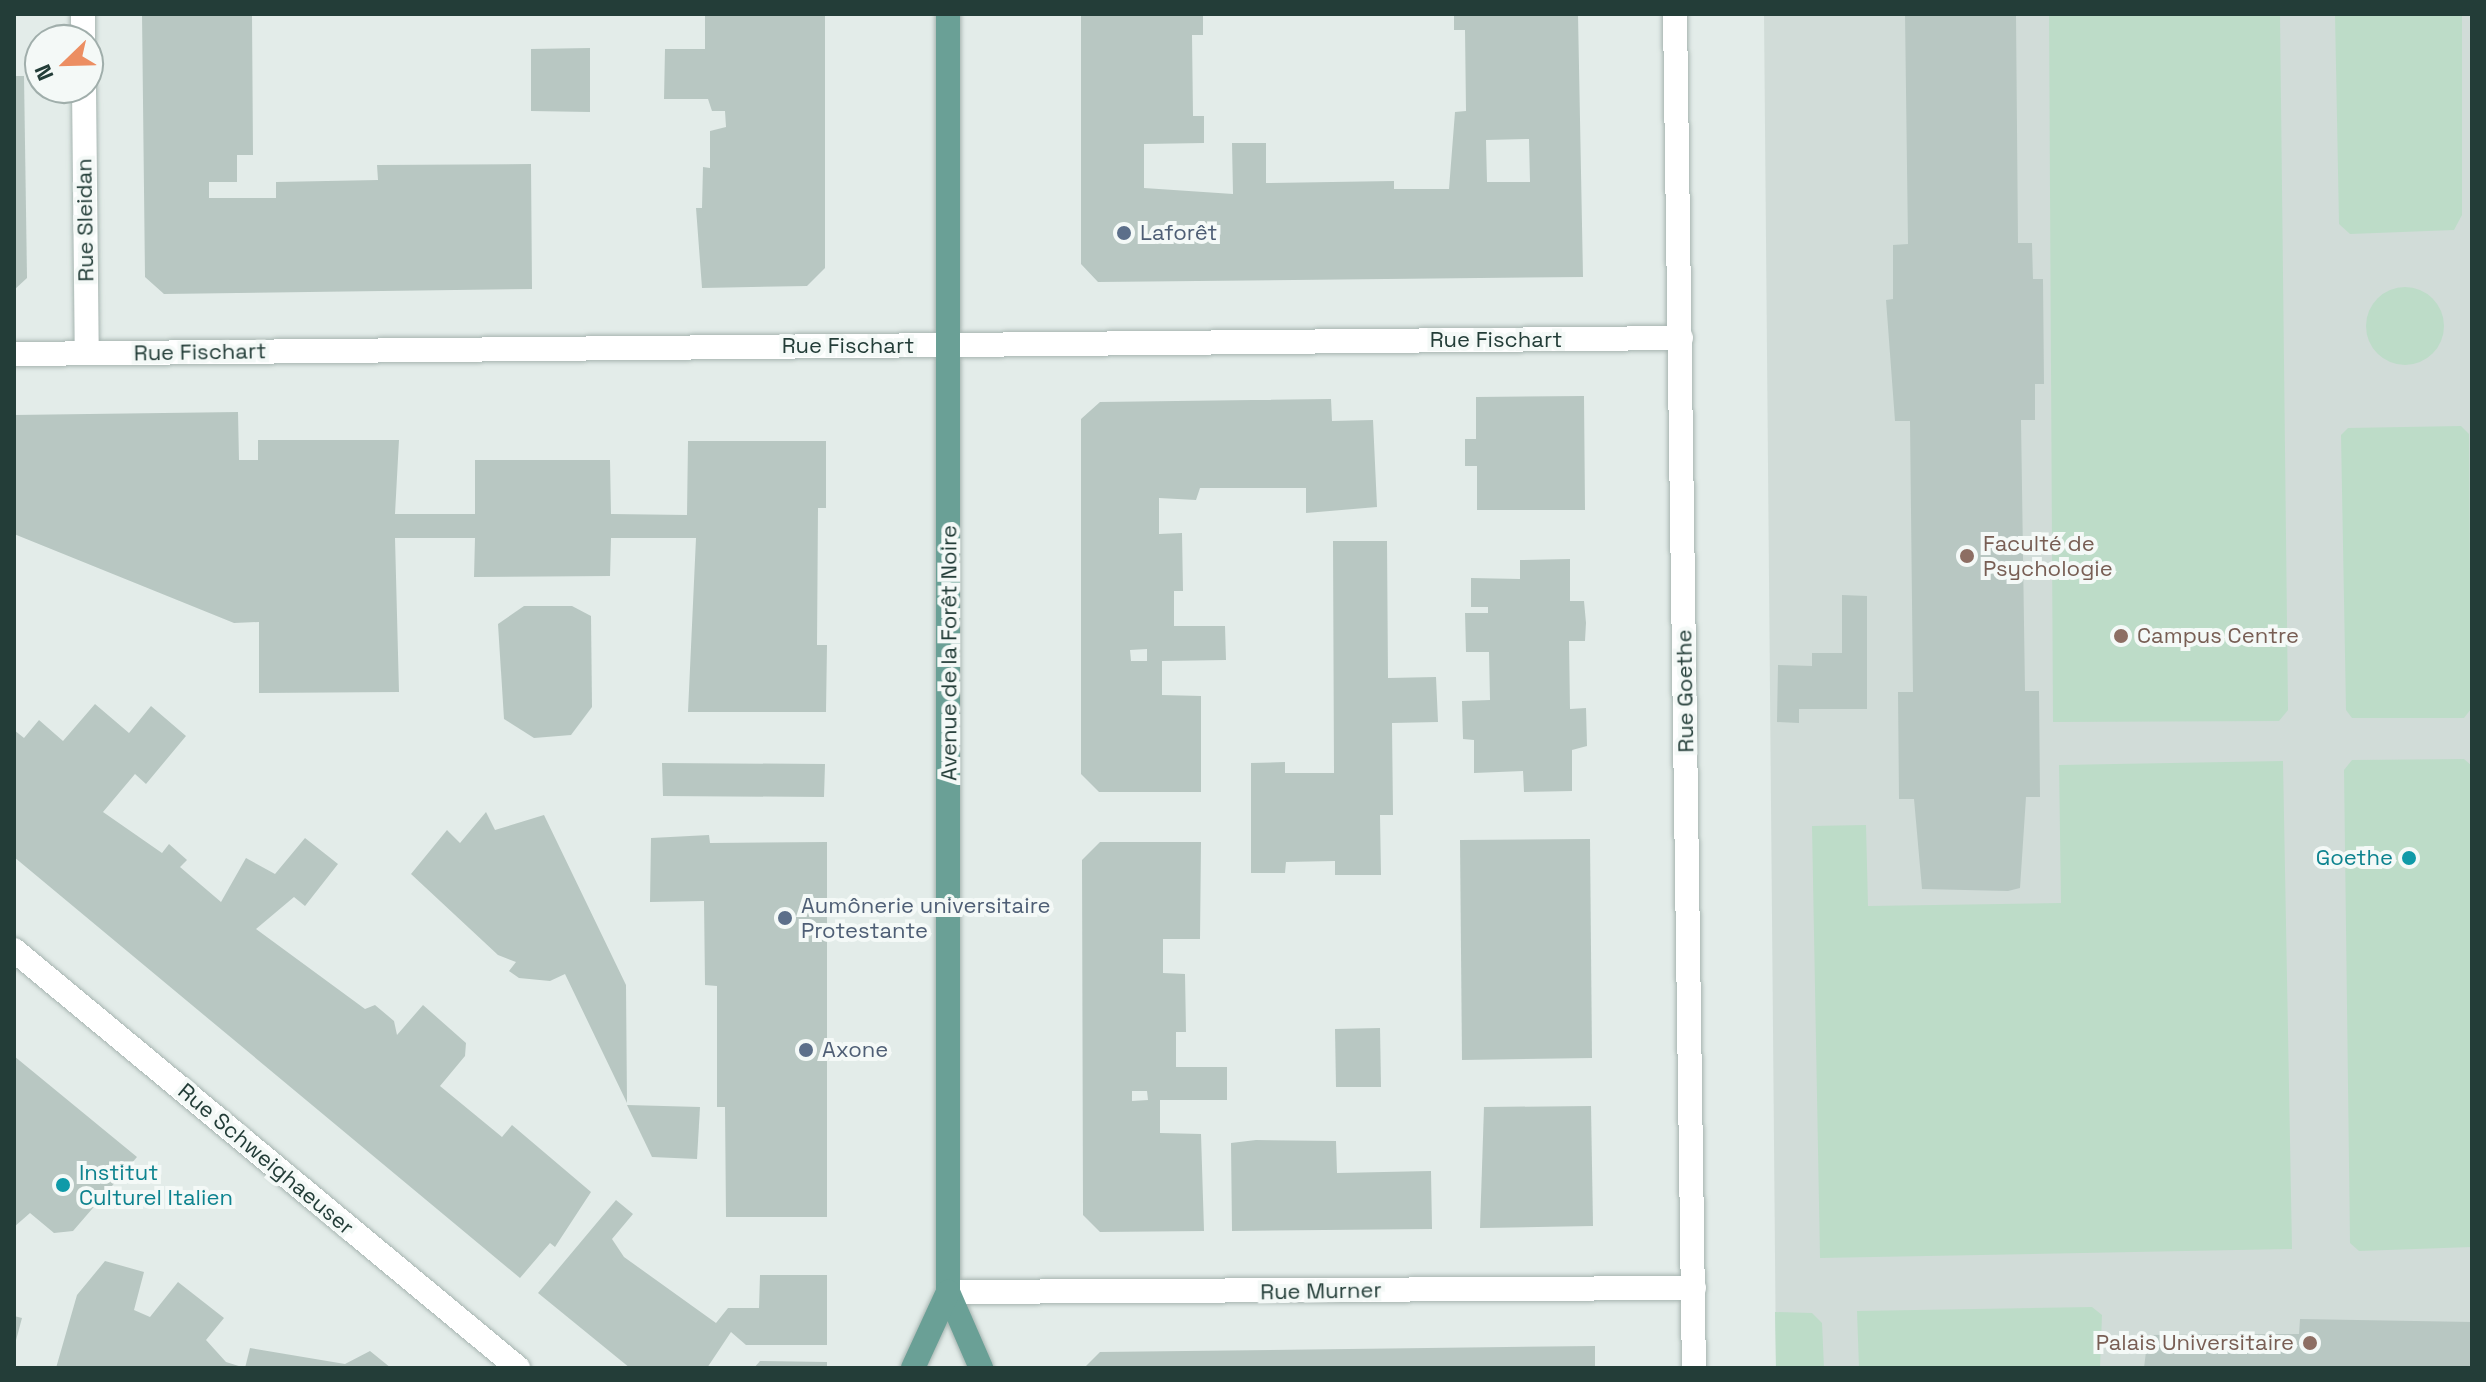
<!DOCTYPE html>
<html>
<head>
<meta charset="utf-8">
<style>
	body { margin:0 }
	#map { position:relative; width:2486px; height:1382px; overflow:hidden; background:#e3ece9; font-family:"Space Grotesk",sans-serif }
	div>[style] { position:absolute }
	.built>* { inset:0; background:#d1dcd8 }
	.green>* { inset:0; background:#bddcc8 }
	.round { border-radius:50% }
	.building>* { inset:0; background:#b8c7c2 }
	.roads { filter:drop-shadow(0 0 2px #a6b4b0) drop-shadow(0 0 2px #a6b4b0) }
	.minor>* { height:24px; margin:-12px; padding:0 12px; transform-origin:12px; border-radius:12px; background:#fff }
	.primary>* { height:24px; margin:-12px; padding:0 12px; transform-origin:12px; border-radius:12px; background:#6aa096 }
	.dots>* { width:22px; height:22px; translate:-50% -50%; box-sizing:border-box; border:4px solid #f4f9f7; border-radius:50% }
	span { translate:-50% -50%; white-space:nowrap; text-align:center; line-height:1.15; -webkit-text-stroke:8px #f4f9f7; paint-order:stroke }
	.street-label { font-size:22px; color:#233d38 }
	.service-label { font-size:22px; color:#4e5e75 }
	.left { translate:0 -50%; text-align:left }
	.education-label { font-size:22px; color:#785e54 }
	.right { translate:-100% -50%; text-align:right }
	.culture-label { font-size:22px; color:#0d838f }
	.frame { position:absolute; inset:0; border:16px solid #233d38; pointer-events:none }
	.north { position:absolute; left:24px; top:24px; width:80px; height:80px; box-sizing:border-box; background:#f4f9f7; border:2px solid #a0aeab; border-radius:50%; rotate:247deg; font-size:22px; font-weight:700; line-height:32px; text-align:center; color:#233d38 }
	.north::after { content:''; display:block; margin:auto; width:28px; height:36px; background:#ec8e62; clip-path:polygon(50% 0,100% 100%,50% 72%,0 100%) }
</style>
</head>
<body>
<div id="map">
	<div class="built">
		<div style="clip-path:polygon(1764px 14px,2472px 14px,2472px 1368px,1776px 1368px)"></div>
	</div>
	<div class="green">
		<div style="clip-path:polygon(2049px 14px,2280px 14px,2288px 710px,2279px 721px,2053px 722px)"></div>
		<div style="clip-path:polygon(2335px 14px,2462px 14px,2462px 215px,2454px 230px,2350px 234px,2339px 224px)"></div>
		<div class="round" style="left:2366px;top:287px;width:78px;height:78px"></div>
		<div style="clip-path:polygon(2461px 426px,2469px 434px,2471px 709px,2464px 718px,2352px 718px,2346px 710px,2341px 435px,2348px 428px)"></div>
		<div style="clip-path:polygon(2464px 759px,2472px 766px,2472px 1247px,2359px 1251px,2350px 1243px,2344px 770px,2352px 760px)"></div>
		<div style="clip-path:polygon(2283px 761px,2292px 1249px,1820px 1258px,1812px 826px,1866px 825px,1868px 906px,2061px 903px,2059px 765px)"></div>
		<div style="clip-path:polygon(2092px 1307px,2102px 1315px,2100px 1368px,1859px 1368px,1857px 1311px)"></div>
		<div style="clip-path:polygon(1775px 1312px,1812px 1313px,1822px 1323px,1824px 1368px,1776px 1368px)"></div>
	</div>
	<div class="building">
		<div style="clip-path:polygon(142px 14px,252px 14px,253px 155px,237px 155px,237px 182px,209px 182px,209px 198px,276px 198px,276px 182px,378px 180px,377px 165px,531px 164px,532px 289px,164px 294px,145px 277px)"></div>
		<div style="clip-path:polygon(705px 14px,825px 14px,825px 268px,807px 286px,702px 288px,696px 208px,702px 208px,703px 167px,710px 168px,710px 131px,726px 127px,725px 111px,712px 111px,708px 99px,664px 99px,665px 49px,705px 49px)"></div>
		<div style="clip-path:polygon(evenodd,1081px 14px,1203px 14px,1203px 35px,1192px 35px,1193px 116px,1204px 116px,1204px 143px,1144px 144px,1144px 188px,1233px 194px,1232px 143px,1266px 143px,1266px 183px,1394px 181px,1394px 189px,1449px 189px,1455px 112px,1466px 111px,1465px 30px,1454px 30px,1454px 14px,1578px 14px,1583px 277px,1098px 282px,1081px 264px,1081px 14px,1529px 139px,1530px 182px,1487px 182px,1486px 140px,1529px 139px)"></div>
		<div style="clip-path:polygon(1905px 14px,2016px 14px,2018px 243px,2032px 243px,2033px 279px,2043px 279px,2044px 384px,2035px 384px,2035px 420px,2021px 420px,2025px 691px,2039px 691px,2040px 797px,2026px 797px,2020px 888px,2008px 891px,1922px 889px,1914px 799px,1899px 799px,1898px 692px,1913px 692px,1910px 421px,1895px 421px,1886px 300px,1893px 299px,1893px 245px,1908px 244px)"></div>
		<div style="clip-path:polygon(590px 48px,590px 112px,531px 111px,531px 49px)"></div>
		<div style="clip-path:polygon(14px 76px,24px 76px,27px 278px,14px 290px)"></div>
		<div style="clip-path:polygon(1584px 396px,1585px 510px,1477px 510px,1477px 466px,1465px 466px,1465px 439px,1476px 439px,1476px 397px)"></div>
		<div style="clip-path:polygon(evenodd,1331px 399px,1332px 421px,1373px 420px,1377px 507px,1306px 513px,1306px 488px,1200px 488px,1196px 500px,1159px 498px,1159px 534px,1182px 533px,1183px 591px,1174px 591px,1174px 626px,1225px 626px,1226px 660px,1162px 661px,1162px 695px,1201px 696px,1201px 792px,1099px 792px,1081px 774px,1081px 419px,1100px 402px,1331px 399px,1147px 649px,1147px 661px,1131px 661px,1130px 650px,1147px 649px)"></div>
		<div style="clip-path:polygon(238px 412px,239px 460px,258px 460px,258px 440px,399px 440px,395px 514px,475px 514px,475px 460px,610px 460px,611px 514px,687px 515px,688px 441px,826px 441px,826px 508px,818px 508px,817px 645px,827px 645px,826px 712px,688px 712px,696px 538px,611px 538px,610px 576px,474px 577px,475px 538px,395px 538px,399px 692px,259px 693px,259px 622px,234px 623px,14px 534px,14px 415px)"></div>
		<div style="clip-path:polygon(1333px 541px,1387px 541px,1388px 678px,1436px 677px,1438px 722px,1392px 723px,1393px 815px,1380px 815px,1381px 875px,1335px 875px,1335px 861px,1286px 862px,1285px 873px,1251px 873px,1251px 763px,1285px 762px,1285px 773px,1334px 773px)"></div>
		<div style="clip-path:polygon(1570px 559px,1570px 601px,1584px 601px,1586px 623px,1585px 641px,1569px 641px,1570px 709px,1586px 708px,1587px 746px,1572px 750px,1572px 791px,1524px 792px,1523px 771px,1474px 773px,1474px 740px,1463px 739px,1462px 701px,1490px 700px,1489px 652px,1466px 652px,1465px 613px,1488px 613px,1488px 607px,1471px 607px,1471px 578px,1520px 579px,1520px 560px)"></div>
		<div style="clip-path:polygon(1842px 595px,1867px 596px,1867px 709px,1799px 709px,1799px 723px,1777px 722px,1778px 665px,1812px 666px,1812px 653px,1842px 653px)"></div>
		<div style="clip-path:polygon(524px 606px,572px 606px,591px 616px,592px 707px,571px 735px,534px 738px,504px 719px,498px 624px)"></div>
		<div style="clip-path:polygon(95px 704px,129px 733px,151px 706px,186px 736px,146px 784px,135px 774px,103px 812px,162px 853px,169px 844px,187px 860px,180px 867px,221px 902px,246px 858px,275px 874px,305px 838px,338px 864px,305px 906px,294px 897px,256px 929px,365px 1009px,375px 1005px,394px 1021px,397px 1035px,423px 1005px,466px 1043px,465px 1056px,440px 1086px,502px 1137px,512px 1125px,591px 1192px,555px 1247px,550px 1243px,520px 1278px,14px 857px,14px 730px,24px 738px,39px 720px,63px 741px)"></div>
		<div style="clip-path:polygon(662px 763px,825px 764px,824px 797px,663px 796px)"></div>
		<div style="clip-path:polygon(486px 812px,495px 830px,544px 815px,626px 985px,627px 1103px,565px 974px,550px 981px,519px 978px,509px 971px,516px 962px,498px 955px,411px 874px,447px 830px,460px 843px)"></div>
		<div style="clip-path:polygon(709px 835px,710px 843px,827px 842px,827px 1217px,726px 1217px,725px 1107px,717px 1107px,717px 986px,705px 985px,704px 901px,650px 902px,651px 838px)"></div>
		<div style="clip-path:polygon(1590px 839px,1592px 1058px,1462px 1060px,1460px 840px)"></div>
		<div style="clip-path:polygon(evenodd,1100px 842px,1201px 842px,1200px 939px,1163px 939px,1163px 973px,1185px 974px,1186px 1032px,1176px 1032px,1176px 1067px,1227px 1067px,1227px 1100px,1160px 1100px,1160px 1133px,1201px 1134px,1204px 1231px,1100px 1232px,1083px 1215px,1082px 860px,1100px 842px,1132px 1091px,1147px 1091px,1148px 1100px,1132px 1101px,1132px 1091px)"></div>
		<div style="clip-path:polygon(1380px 1028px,1381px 1087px,1336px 1087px,1335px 1029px)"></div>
		<div style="clip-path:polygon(14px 1056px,137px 1157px,73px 1231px,54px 1233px,30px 1213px,14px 1227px)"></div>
		<div style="clip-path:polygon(627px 1105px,700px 1107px,697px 1159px,652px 1157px)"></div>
		<div style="clip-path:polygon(1591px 1106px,1593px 1226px,1480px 1228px,1484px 1107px)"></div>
		<div style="clip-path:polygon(1256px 1140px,1336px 1141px,1337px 1173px,1431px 1171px,1432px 1229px,1232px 1231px,1231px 1143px)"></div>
		<div style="clip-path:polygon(616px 1200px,633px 1214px,612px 1239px,624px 1257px,716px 1323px,728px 1308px,759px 1308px,760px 1275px,827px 1275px,827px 1345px,746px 1345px,731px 1332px,707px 1368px,630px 1368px,538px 1293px)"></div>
		<div style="clip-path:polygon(105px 1261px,144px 1272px,134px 1310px,150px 1317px,178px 1282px,224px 1318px,206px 1340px,226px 1362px,245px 1368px,250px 1348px,345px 1364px,370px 1351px,391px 1368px,56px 1368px,77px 1295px)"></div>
		<div style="clip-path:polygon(14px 1316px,22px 1318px,15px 1344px,14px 1344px)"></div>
		<div style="clip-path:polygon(2300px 1319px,2472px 1322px,2472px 1368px,2144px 1368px,2148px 1335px,2299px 1334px)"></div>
		<div style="clip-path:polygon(1595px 1346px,1595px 1368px,1084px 1368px,1100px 1352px)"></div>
		<div style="clip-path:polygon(760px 1361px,827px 1362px,827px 1368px,754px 1368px)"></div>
	</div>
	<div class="roads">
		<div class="minor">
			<div style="left:83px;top:14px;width:26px;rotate:90deg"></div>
			<div style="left:1675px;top:14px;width:1354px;rotate:89.2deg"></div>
			<div style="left:84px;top:88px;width:265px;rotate:89.4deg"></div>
			<div style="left:14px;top:354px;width:1667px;rotate:-0.55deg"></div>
			<div style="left:14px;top:950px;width:655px;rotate:39.67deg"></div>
			<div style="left:948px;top:1292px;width:746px;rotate:-0.31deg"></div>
		</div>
		<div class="primary">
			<div style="left:948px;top:14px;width:1278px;rotate:90deg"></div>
			<div style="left:948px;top:1292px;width:83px;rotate:66.5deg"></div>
			<div style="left:913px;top:1368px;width:84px;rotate:-65.3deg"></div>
		</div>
	</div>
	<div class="dots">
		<div style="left:1124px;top:233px;background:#5c6f8a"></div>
		<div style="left:1967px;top:556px;background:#8d6e63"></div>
		<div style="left:2121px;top:636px;background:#8d6e63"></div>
		<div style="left:2409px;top:858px;background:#0f9aa8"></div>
		<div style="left:785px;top:918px;background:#5c6f8a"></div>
		<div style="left:806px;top:1050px;background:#5c6f8a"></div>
		<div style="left:63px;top:1185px;background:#0f9aa8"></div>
		<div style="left:2310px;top:1343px;background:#8d6e63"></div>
	</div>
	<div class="street-label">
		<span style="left:85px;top:220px;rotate:-91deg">Rue Sleidan</span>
		<span style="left:1496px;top:340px">Rue Fischart</span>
		<span style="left:848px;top:346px">Rue Fischart</span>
		<span style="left:200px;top:352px;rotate:-1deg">Rue Fischart</span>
		<span style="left:949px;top:653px;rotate:-90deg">Avenue de la Forêt Noire</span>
		<span style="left:1685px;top:691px;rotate:-91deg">Rue Goethe</span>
		<span style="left:266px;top:1159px;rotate:40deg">Rue Schweighaeuser</span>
		<span style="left:1321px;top:1291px;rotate:-1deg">Rue Murner</span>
	</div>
	<div class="service-label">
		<span class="left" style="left:1140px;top:233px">Laforêt</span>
		<span class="left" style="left:801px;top:918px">Aumônerie universitaire<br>Protestante</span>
		<span class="left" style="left:822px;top:1050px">Axone</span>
	</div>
	<div class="education-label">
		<span class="left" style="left:1983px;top:556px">Faculté de<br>Psychologie</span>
		<span class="left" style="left:2137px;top:636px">Campus Centre</span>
		<span class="right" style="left:2294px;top:1343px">Palais Universitaire</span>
	</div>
	<div class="culture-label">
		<span class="right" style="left:2393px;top:858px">Goethe</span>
		<span class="left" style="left:79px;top:1185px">Institut<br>Culturel Italien</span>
	</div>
	<div class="frame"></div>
	<div class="north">N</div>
</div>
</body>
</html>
